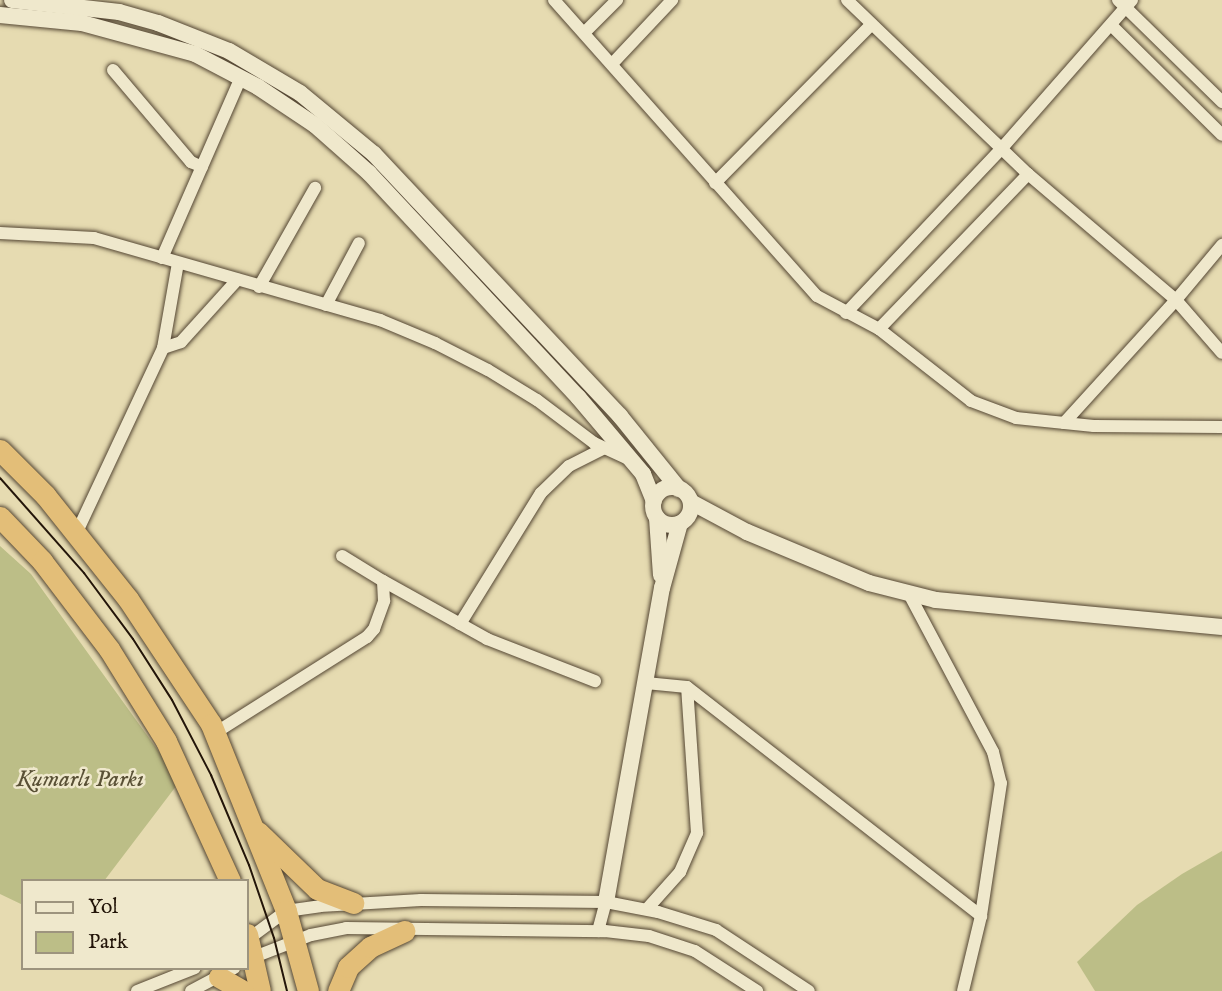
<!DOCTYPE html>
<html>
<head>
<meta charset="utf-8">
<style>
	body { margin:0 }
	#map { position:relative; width:1222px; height:991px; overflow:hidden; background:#e6dbb1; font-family:"IM FELL English",serif }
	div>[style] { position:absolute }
	.green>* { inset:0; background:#bcbe87 }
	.roads { filter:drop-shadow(0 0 2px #544633) drop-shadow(0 0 2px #544633) }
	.minor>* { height:12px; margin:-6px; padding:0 6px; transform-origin:6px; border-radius:6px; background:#efe8cc }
	.tertiary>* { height:16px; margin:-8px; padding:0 8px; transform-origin:8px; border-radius:8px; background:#efe8cc }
	.tertiary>.ring { margin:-8px; padding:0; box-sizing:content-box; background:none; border:16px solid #efe8cc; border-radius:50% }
	.trunk>* { height:21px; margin:-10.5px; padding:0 10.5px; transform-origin:10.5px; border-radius:10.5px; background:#e3be78 }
	.tram>* { height:2px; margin:-1px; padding:0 1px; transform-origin:1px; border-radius:1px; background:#231509 }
	span { translate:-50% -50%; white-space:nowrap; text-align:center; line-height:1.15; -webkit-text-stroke:5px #efe8cc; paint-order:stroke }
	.park-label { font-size:24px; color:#595035; font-style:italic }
	.legend { position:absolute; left:21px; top:879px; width:228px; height:91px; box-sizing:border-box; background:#efe8cc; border:2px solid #9d947e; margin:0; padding:9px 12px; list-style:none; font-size:21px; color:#231509 }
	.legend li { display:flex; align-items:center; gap:14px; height:35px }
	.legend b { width:35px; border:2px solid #9d947e }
</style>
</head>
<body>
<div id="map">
	<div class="green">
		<div style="clip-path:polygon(0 546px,31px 574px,180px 781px,104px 881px,23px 881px,23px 905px,0 894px)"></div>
		<div style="clip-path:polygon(1222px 851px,1222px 991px,1095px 991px,1077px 962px,1137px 905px,1182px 874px)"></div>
	</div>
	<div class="roads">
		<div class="minor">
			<div style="left:554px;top:0;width:396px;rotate:48.4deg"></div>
			<div style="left:817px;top:296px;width:70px;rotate:28deg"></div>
			<div style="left:879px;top:329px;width:117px;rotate:38deg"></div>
			<div style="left:971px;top:401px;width:48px;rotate:20.7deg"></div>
			<div style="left:1016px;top:418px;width:78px;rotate:5.9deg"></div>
			<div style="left:1094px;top:426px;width:128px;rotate:0.4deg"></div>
			<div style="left:847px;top:0;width:251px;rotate:43.9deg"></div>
			<div style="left:1028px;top:174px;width:194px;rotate:40.4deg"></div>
			<div style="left:1176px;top:300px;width:70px;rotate:49deg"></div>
			<div style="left:1118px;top:0;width:146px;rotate:44.4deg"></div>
			<div style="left:1111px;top:25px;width:156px;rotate:44.7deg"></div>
			<div style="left:584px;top:33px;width:47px;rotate:-45deg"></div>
			<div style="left:612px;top:64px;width:88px;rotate:-46.8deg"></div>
			<div style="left:113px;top:70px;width:121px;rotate:49.7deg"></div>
			<div style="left:191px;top:162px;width:12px;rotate:24deg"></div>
			<div style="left:715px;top:183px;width:223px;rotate:-45.4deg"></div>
			<div style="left:0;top:233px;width:94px;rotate:3deg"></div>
			<div style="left:94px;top:238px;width:298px;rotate:16deg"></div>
			<div style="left:380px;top:320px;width:60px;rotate:22.7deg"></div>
			<div style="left:435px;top:343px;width:59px;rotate:27deg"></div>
			<div style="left:488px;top:370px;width:57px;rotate:31.5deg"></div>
			<div style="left:537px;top:400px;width:71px;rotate:37deg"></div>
			<div style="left:594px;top:443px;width:40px;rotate:25deg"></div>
			<div style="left:162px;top:258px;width:197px;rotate:-66.4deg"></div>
			<div style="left:259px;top:287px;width:114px;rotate:-60.5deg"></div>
			<div style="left:326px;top:305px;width:70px;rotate:-62deg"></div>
			<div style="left:846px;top:313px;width:227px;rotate:-46.6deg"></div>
			<div style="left:1002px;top:148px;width:197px;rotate:-48.7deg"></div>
			<div style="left:879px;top:329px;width:215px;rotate:-46.1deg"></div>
			<div style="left:163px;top:348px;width:86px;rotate:-80deg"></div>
			<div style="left:1064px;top:423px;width:166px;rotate:-47.7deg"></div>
			<div style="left:1176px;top:300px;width:72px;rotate:-50.1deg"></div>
			<div style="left:76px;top:534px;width:205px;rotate:-64.9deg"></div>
			<div style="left:163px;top:348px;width:19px;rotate:-18deg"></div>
			<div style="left:181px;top:342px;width:84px;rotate:-47.9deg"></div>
			<div style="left:383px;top:581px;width:119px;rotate:29.1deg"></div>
			<div style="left:487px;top:639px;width:116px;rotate:21.3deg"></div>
			<div style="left:908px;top:592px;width:181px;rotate:62deg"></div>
			<div style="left:993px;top:752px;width:32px;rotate:76deg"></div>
			<div style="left:1001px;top:783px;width:134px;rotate:98.6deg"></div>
			<div style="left:981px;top:916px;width:77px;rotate:103.5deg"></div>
			<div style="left:460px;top:624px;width:154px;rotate:-58.3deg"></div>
			<div style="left:541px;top:493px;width:39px;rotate:-44deg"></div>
			<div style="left:569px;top:466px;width:39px;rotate:-27deg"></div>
			<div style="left:646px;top:683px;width:41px;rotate:5.6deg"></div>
			<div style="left:687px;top:687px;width:373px;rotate:37.9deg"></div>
			<div style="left:215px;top:733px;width:180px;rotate:-32.3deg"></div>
			<div style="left:367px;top:637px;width:11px;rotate:-49deg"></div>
			<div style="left:374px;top:629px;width:30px;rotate:-70deg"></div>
			<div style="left:384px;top:601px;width:20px;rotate:-93deg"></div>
			<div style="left:383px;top:581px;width:48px;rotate:-148.6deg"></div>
			<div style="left:647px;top:909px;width:50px;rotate:-48.3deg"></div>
			<div style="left:680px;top:872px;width:43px;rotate:-66.4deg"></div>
			<div style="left:697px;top:833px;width:146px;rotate:-93.9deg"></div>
			<div style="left:598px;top:931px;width:30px;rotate:-75deg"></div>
			<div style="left:247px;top:940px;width:49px;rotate:-36.6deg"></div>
			<div style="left:286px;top:911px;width:34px;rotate:-8deg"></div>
			<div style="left:320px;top:906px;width:101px;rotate:-3.4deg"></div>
			<div style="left:421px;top:900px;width:185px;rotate:0.6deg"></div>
			<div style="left:606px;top:902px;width:53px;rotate:10.9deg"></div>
			<div style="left:658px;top:912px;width:61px;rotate:17.2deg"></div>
			<div style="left:716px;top:930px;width:111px;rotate:33.3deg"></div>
			<div style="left:249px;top:959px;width:66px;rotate:-21.2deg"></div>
			<div style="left:311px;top:935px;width:36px;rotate:-11deg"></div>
			<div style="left:346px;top:928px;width:259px;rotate:0.7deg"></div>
			<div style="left:605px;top:931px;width:44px;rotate:6.5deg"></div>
			<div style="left:649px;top:936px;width:48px;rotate:18.1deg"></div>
			<div style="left:695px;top:951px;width:74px;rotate:32.8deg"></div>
			<div style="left:137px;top:991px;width:62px;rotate:-21.6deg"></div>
			<div style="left:191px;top:991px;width:49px;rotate:-28.1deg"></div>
		</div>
		<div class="tertiary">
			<div style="left:12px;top:0;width:108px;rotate:6.4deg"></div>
			<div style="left:119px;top:12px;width:41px;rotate:15.8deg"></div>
			<div style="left:158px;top:23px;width:76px;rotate:21.5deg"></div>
			<div style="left:229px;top:51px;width:82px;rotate:30.6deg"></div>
			<div style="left:300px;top:93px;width:96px;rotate:39.5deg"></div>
			<div style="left:374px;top:154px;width:359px;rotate:46.8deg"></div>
			<div style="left:620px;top:416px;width:94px;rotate:51.1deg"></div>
			<div style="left:0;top:15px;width:82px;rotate:5.6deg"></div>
			<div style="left:82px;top:23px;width:117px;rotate:15.3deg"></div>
			<div style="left:195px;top:54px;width:71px;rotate:27.6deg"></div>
			<div style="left:258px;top:87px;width:69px;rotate:33.7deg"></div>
			<div style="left:315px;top:125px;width:72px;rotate:41.6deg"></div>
			<div style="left:369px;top:173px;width:306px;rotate:47deg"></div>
			<div style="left:578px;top:397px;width:101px;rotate:49.8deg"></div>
			<div style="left:643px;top:474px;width:29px;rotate:68deg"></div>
			<div class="ring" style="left:653px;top:487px;width:22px;height:22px"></div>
			<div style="left:691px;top:502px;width:64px;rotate:28.2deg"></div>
			<div style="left:747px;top:532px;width:132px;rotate:22.7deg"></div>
			<div style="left:869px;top:583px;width:69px;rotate:14.2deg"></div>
			<div style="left:936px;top:600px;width:287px;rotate:5.4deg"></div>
			<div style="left:657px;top:518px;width:57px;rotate:86deg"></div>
			<div style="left:606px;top:902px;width:319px;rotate:-79.9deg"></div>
			<div style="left:662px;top:588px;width:67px;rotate:-74.5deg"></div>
		</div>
		<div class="trunk">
			<div style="left:0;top:450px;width:64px;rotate:45deg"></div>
			<div style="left:45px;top:495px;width:133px;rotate:51.4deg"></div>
			<div style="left:128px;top:599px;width:150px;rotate:56.4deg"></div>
			<div style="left:211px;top:724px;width:201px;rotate:68.1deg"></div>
			<div style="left:286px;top:911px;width:83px;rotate:74.6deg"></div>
			<div style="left:0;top:517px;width:61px;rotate:46.3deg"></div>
			<div style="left:42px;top:561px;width:111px;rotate:52.7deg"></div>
			<div style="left:109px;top:649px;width:108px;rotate:58.2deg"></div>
			<div style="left:166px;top:741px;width:154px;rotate:65.4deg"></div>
			<div style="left:258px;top:832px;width:82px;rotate:44deg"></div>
			<div style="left:317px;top:889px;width:39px;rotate:21deg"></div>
			<div style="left:247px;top:934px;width:58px;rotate:77.2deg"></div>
			<div style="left:219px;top:977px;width:28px;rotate:30deg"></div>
			<div style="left:338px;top:991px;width:26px;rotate:-67deg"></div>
			<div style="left:348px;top:967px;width:30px;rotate:-42deg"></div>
			<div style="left:370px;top:947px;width:38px;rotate:-25deg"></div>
		</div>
	</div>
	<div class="tram">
		<div style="left:0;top:478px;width:127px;rotate:48.5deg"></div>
		<div style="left:84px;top:573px;width:82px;rotate:53.4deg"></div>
		<div style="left:133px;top:639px;width:72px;rotate:57.4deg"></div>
		<div style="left:172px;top:700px;width:85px;rotate:62.5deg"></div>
		<div style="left:211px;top:775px;width:98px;rotate:67.1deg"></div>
		<div style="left:249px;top:865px;width:77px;rotate:71.1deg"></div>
		<div style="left:274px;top:938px;width:55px;rotate:76.2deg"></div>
	</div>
	<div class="park-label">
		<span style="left:80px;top:780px">Kumarlı Parkı</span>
	</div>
	<ul class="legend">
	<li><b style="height:9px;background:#efe8cc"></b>Yol</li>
	<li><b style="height:19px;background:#bcbe87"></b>Park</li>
	</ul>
</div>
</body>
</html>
